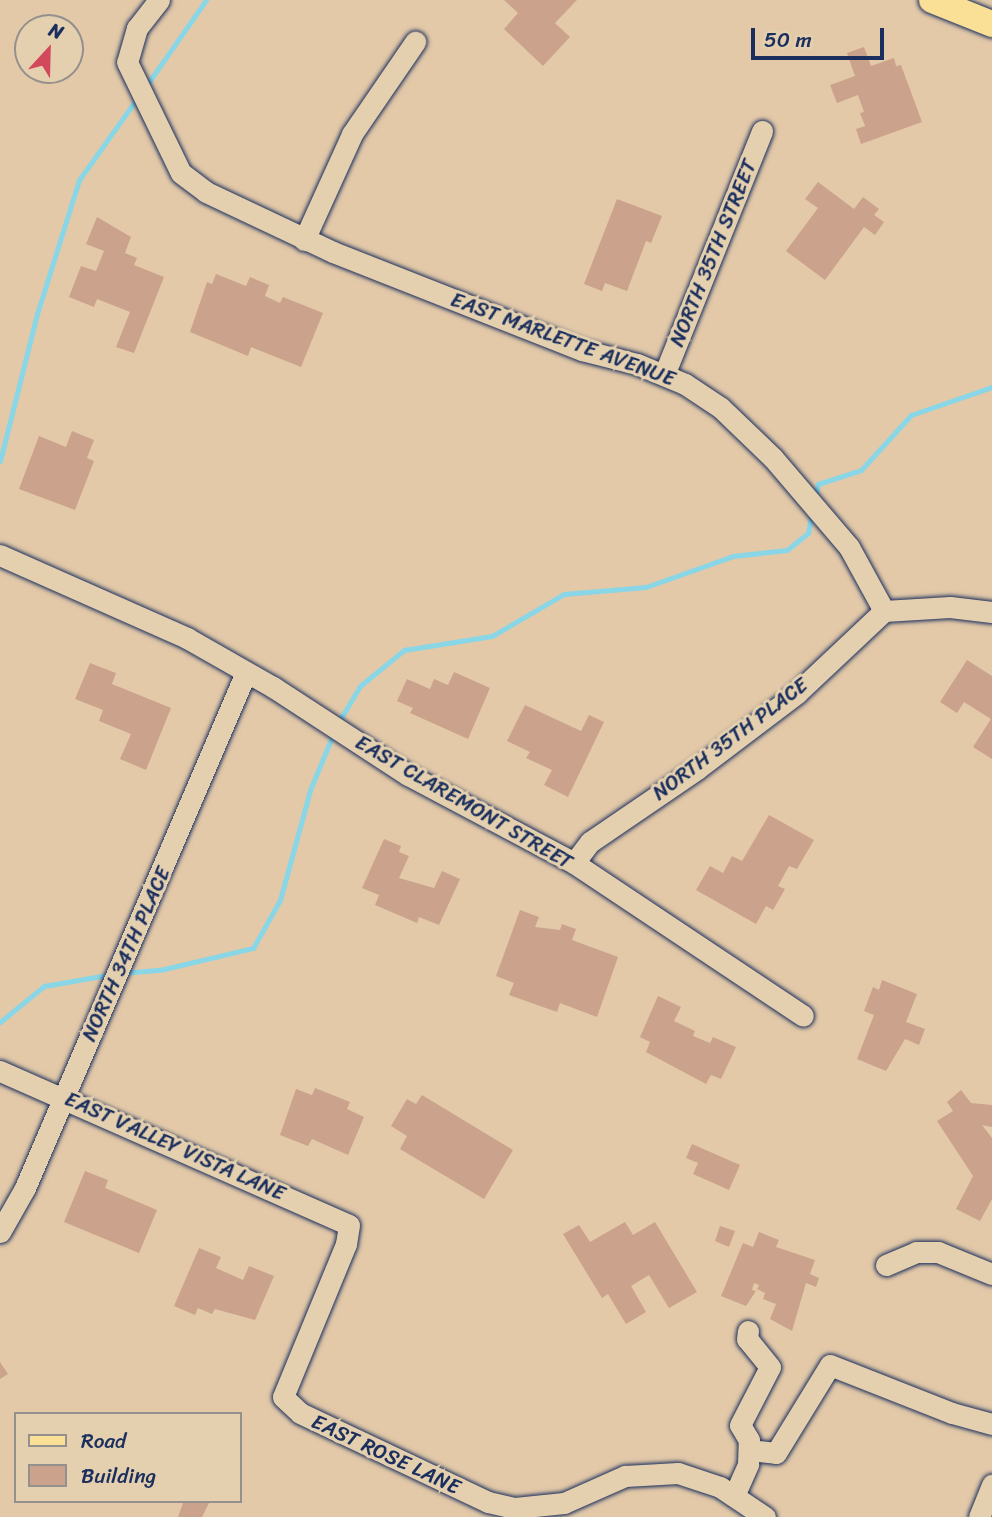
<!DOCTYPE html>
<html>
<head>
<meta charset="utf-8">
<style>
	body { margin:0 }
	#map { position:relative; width:992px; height:1517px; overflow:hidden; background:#e3c9a8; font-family:Sriracha,sans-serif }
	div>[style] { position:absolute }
	.stream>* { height:5px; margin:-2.5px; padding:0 2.5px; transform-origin:2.5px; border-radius:2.5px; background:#89d6e7 }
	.building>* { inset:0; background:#cba28c }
	.roads { filter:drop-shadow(0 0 2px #1b2f5e) drop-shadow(0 0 2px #1b2f5e) }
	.minor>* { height:21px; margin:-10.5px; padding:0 10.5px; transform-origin:10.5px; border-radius:10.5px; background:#e4d0ae }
	.major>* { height:26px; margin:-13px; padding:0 13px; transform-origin:13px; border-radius:13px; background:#fadf96 }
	span { translate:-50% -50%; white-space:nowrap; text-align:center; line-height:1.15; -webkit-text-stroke:6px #e4d0ae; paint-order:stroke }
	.street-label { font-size:21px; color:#1b2f5e }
	.legend { position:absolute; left:14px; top:1412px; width:228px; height:91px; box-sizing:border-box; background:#e4d0ae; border:2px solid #94908e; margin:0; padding:9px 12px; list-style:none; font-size:21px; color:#1b2f5e }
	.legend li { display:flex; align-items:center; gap:14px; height:35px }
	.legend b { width:35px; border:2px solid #94908e }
	.north { position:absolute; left:14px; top:14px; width:70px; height:70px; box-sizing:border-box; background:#e4d0ae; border:2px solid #94908e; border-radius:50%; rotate:22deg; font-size:19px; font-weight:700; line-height:28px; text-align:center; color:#1b2f5e }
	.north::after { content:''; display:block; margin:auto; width:24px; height:32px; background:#d1495b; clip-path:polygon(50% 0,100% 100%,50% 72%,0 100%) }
	.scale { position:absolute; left:751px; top:28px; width:133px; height:32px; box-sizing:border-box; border:4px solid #1b2f5e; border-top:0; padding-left:9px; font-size:21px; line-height:24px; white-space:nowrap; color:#1b2f5e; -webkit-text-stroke:5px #e4d0ae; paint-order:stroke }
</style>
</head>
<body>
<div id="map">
	<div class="stream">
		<div style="left:146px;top:86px;width:105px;rotate:-55.1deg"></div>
		<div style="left:0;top:461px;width:152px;rotate:-75.9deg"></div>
		<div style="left:37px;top:314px;width:140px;rotate:-72.6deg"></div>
		<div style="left:79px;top:180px;width:102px;rotate:-54.6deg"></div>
		<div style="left:815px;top:499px;width:15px;rotate:-79deg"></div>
		<div style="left:818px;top:484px;width:45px;rotate:-18deg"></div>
		<div style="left:861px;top:470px;width:74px;rotate:-47.7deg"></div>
		<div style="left:911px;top:415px;width:86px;rotate:-19.1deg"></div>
		<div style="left:338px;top:723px;width:43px;rotate:-59.3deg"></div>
		<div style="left:360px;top:686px;width:57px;rotate:-39.3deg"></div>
		<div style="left:404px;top:650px;width:89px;rotate:-9deg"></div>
		<div style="left:492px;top:636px;width:83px;rotate:-30.3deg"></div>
		<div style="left:564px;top:594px;width:82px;rotate:-4.9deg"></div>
		<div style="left:646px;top:587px;width:92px;rotate:-19.6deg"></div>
		<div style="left:733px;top:556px;width:54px;rotate:-6.3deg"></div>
		<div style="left:787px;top:550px;width:27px;rotate:-39deg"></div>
		<div style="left:808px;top:533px;width:21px;rotate:-79deg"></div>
		<div style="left:122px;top:973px;width:38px;rotate:-5deg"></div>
		<div style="left:160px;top:970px;width:96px;rotate:-13.3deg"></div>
		<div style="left:253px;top:948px;width:55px;rotate:-60.6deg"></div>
		<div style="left:280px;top:900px;width:114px;rotate:-74.7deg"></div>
		<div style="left:310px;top:790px;width:63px;rotate:-67.5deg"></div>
		<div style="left:0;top:1022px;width:57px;rotate:-39.3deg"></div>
		<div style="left:44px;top:986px;width:70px;rotate:-9.9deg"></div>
	</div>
	<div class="building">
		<div style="clip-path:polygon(504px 0,577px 0,555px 23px,570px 37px,543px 66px,504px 29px,518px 13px)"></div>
		<div style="clip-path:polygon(864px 47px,871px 66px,894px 58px,896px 66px,901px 65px,922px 122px,861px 144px,856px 129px,865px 126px,860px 113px,864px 112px,858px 95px,837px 103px,830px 85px,855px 76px,847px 53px)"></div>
		<div style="clip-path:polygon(818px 182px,854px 209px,863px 197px,879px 209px,874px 215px,884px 222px,875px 235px,864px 227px,825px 280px,786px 251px,818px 208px,805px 199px)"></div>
		<div style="clip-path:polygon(617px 199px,662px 216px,651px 243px,646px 241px,627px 291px,605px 283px,602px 291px,584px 284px)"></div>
		<div style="clip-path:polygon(97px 217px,131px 237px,125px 253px,137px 258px,134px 265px,164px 277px,134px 353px,116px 347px,130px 312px,97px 299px,94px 307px,69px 297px,81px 266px,96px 271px,104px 251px,86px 244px)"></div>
		<div style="clip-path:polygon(216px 274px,246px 286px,250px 277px,269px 285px,265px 296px,280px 303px,283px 297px,323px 313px,301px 367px,251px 347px,248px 356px,190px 332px,207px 282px,212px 284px)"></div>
		<div style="clip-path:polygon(72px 431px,94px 440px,87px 458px,94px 461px,75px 510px,19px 489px,39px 436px,66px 447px)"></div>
		<div style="clip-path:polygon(967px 660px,992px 676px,992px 759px,973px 747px,991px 719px,964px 702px,957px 713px,940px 702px)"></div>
		<div style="clip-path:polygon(90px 663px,116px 673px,112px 684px,171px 708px,146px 770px,120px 759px,131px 734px,99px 721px,103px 710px,75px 699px)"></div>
		<div style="clip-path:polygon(454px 672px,490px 688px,468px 739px,410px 713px,413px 708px,397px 701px,407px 679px,430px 689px,434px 679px,448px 685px)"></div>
		<div style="clip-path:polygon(525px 705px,581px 731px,589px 715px,604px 722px,568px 797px,544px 785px,552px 770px,526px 758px,530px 752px,507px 741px)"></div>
		<div style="clip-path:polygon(769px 815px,814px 840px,797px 869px,789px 866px,778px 886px,785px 889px,773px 910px,766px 906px,756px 924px,696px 890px,710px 866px,723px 873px,732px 856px,742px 861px)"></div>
		<div style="clip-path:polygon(384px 839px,401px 846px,399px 852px,409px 856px,399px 878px,434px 888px,442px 871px,460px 879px,439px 925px,419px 917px,417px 923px,375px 905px,379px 895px,362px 888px)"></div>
		<div style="clip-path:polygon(520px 910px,539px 917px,535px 927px,560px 930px,562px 924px,576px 929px,572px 940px,618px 957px,597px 1017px,560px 1003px,557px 1012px,509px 995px,514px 983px,496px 976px)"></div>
		<div style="clip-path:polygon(882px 980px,917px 994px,906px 1022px,925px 1029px,919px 1045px,905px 1039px,886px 1071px,857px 1059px,874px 1015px,864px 1011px,873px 987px,879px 990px)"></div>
		<div style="clip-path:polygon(658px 996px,681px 1007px,674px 1021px,695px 1031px,693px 1036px,710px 1043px,713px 1037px,736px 1047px,721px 1079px,711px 1075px,706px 1084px,646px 1052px,650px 1042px,640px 1037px)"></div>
		<div style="clip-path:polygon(315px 1088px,350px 1102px,347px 1109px,364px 1117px,348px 1155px,312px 1139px,308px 1146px,280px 1135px,296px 1089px,312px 1095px)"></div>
		<div style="clip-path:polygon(961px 1090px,971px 1103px,992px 1105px,992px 1127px,982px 1125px,992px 1138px,992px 1199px,980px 1221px,956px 1209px,973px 1176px,937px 1121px,953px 1111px,947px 1102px)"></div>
		<div style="clip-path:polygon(422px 1095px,513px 1150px,484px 1199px,400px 1149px,407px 1136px,391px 1126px,407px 1099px,416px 1104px)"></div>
		<div style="clip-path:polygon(692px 1144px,740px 1165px,729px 1190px,693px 1174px,698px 1163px,686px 1158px)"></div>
		<div style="clip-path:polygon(85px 1171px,108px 1180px,105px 1188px,157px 1210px,139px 1253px,64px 1222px)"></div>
		<div style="clip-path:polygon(625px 1222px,633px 1235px,655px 1222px,697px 1292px,669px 1308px,649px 1275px,631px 1286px,646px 1312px,626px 1324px,608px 1294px,602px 1298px,563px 1234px,579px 1225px,590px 1242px)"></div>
		<div style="clip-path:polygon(720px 1226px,735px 1231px,729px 1247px,715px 1241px)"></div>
		<div style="clip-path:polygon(759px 1232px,779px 1240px,776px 1247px,815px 1260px,810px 1274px,819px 1278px,816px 1287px,806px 1283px,792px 1331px,770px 1319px,776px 1304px,763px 1299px,765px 1293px,757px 1289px,759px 1285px,754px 1283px,752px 1290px,756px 1291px,746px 1306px,721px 1296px,743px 1243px,753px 1247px)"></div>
		<div style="clip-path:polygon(199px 1248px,221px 1257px,216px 1268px,243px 1280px,249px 1266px,274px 1276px,255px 1320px,215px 1309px,212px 1314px,198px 1308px,195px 1315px,174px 1306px)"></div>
		<div style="clip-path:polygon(0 1362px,8px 1374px,0 1379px)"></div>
		<div style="clip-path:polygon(179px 1501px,210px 1501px,202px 1517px,178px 1517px,183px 1503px)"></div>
	</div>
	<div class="roads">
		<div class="minor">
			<div style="left:159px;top:0;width:36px;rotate:128deg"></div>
			<div style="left:137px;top:28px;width:35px;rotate:106deg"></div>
			<div style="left:127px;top:62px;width:123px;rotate:64.1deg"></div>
			<div style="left:181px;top:173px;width:31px;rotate:37deg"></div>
			<div style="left:206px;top:192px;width:140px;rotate:25.3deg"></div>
			<div style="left:333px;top:252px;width:268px;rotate:21.5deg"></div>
			<div style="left:582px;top:350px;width:57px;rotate:14.3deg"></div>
			<div style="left:637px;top:364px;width:52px;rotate:22.6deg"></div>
			<div style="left:685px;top:384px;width:43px;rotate:33.7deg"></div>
			<div style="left:721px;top:408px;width:72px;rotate:43.9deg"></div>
			<div style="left:773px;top:458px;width:117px;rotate:49.5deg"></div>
			<div style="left:849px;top:547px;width:73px;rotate:61.3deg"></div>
			<div style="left:884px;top:611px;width:66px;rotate:-3.5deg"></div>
			<div style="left:950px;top:607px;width:42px;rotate:6.8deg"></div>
			<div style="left:304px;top:240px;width:116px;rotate:-65.6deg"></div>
			<div style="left:352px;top:134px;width:112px;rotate:-55.6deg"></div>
			<div style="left:664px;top:375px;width:263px;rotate:-68.1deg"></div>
			<div style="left:0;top:555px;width:205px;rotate:23.9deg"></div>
			<div style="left:187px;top:638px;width:99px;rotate:29.7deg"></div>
			<div style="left:273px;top:687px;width:161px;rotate:33.1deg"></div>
			<div style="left:408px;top:775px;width:188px;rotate:27.9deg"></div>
			<div style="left:574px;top:863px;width:275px;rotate:33.7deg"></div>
			<div style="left:574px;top:863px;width:26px;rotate:-53deg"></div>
			<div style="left:590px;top:842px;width:130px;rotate:-34.3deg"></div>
			<div style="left:697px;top:769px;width:126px;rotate:-37.2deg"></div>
			<div style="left:797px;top:693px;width:120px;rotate:-43.3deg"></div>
			<div style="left:0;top:1071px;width:381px;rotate:23.8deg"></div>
			<div style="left:349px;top:1225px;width:19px;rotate:99deg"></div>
			<div style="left:346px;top:1244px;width:165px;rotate:112.4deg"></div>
			<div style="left:283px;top:1397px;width:23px;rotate:43deg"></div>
			<div style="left:300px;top:1413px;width:208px;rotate:25.3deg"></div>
			<div style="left:488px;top:1502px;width:28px;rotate:13deg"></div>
			<div style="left:515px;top:1508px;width:49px;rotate:-5.8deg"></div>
			<div style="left:564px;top:1503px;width:67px;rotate:-23.9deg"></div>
			<div style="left:625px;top:1476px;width:53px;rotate:-3.2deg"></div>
			<div style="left:678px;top:1473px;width:44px;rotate:18.4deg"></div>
			<div style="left:720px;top:1487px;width:54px;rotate:33.7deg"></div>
			<div style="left:0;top:1232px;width:51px;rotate:-60.4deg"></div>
			<div style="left:25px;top:1188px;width:561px;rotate:-66.81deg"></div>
			<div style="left:886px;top:1265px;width:33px;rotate:-23deg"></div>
			<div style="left:916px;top:1252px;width:22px"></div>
			<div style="left:938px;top:1252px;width:58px;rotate:22.2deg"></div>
			<div style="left:749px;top:1450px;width:27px;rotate:6deg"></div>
			<div style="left:776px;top:1453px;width:103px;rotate:-58.5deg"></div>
			<div style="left:830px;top:1365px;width:131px;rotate:21.5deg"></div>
			<div style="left:952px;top:1413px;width:41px;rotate:15.4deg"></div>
			<div style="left:734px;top:1496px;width:35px;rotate:-66deg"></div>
			<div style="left:748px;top:1464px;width:24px;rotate:-88deg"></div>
			<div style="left:749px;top:1440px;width:17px;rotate:-121deg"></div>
			<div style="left:740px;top:1425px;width:65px;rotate:-62.7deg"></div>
			<div style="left:770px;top:1367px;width:36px;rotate:-129deg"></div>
			<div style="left:747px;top:1339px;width:8px;rotate:-83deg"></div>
			<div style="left:979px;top:1517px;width:35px;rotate:-68deg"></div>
		</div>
		<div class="major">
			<div style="left:932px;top:0;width:65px;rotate:21.8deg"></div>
		</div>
	</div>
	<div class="street-label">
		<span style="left:713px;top:253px;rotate:-68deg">NORTH 35TH STREET</span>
		<span style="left:563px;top:339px;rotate:20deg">EAST MARLETTE AVENUE</span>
		<span style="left:730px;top:739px;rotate:-37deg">NORTH 35TH PLACE</span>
		<span style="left:464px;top:802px;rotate:30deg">EAST CLAREMONT STREET</span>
		<span style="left:126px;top:954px;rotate:-66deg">NORTH 34TH PLACE</span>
		<span style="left:175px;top:1146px;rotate:24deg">EAST VALLEY VISTA LANE</span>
		<span style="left:386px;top:1454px;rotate:25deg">EAST ROSE LANE</span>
	</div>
	<ul class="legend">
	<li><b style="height:9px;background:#fadf96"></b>Road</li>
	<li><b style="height:19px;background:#cba28c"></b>Building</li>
	</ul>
	<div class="north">N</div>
	<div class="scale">50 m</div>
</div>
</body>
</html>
